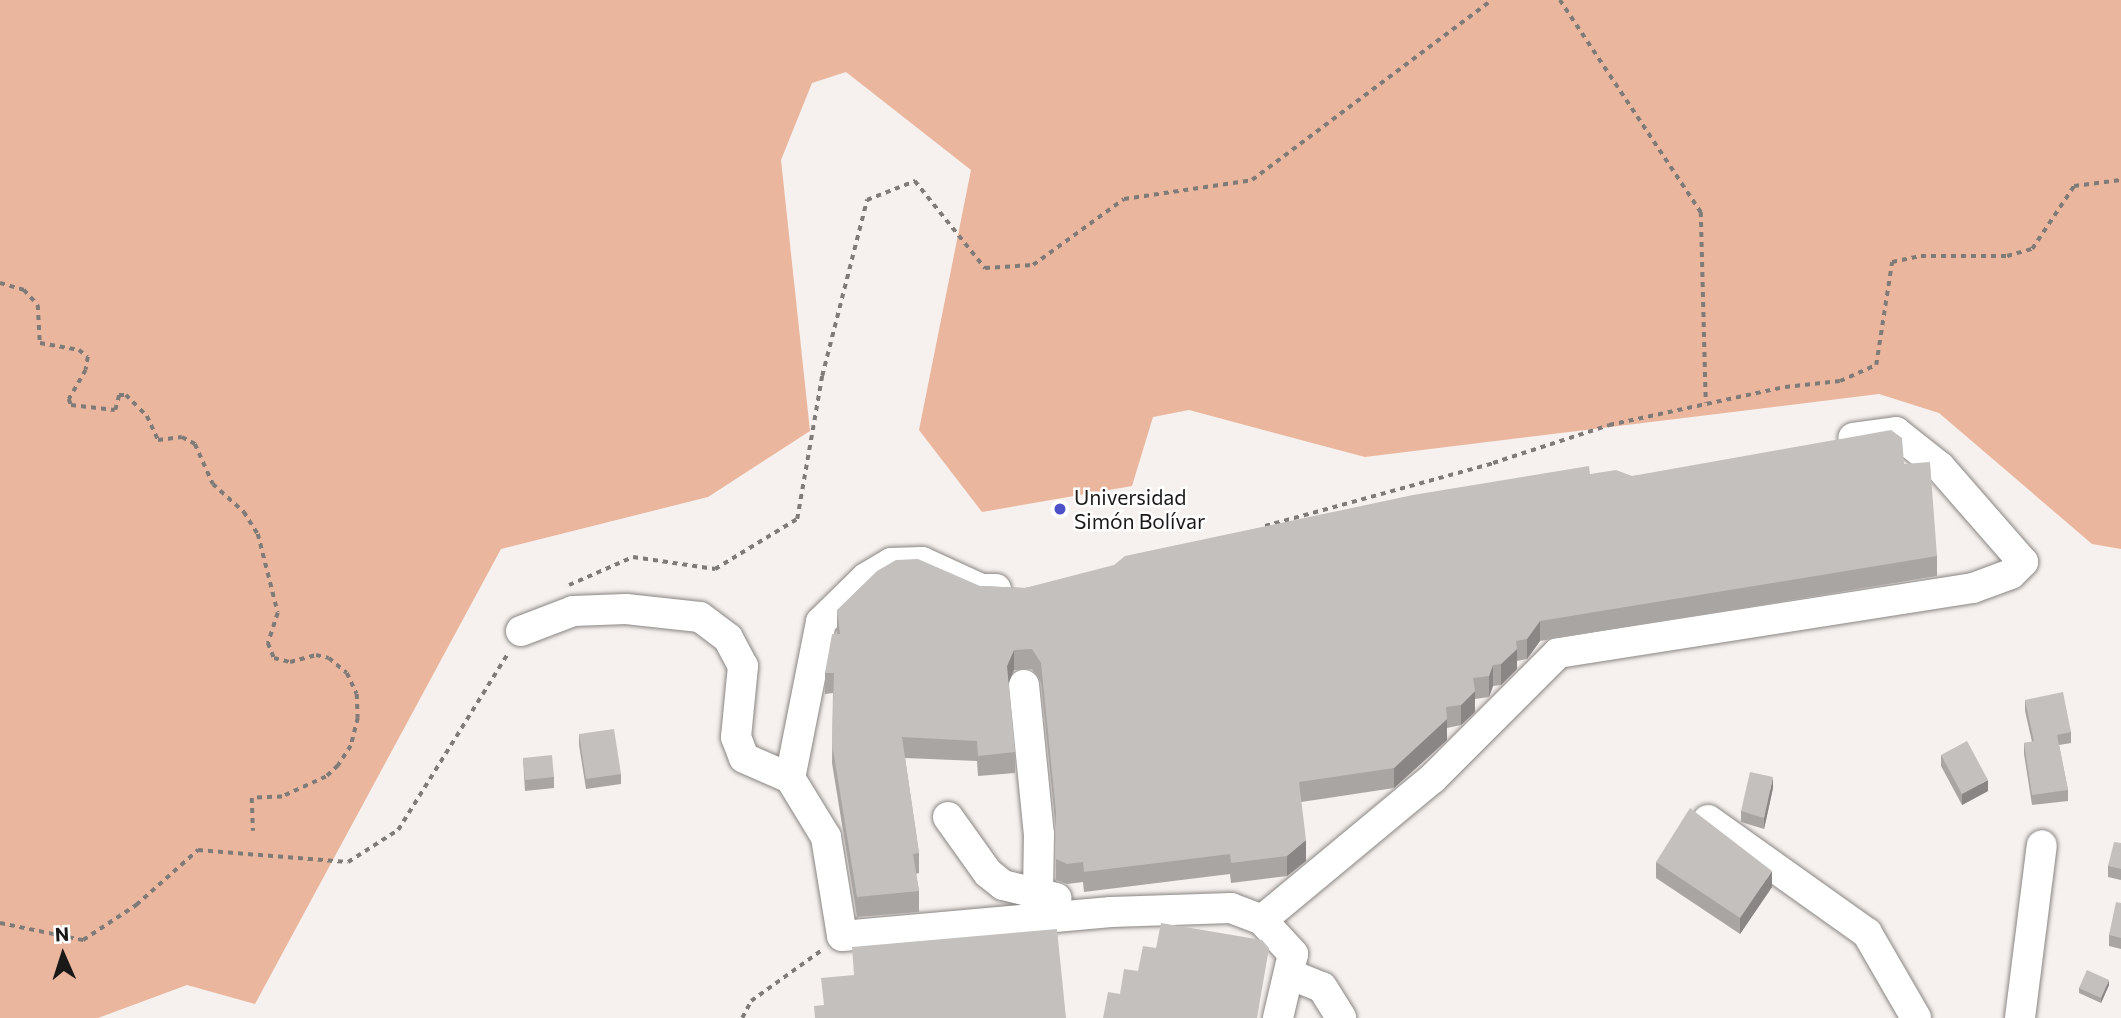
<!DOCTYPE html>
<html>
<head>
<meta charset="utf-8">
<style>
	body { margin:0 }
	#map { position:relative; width:2121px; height:1018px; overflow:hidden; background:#f6f1ee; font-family:Commissioner,sans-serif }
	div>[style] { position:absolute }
	.green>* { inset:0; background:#eab69e }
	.path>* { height:3.5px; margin-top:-1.75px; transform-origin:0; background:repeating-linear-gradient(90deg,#7e7b79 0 5px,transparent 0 10px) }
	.roads { filter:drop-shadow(0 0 2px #898583) drop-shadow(0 0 2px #898583) }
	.minor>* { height:30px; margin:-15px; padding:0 15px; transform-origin:15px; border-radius:15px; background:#fff }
	.wall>* { inset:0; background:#a9a5a3 }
	.shaded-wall>* { inset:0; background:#898685 }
	.building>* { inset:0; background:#c4c0be }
	.dots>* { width:19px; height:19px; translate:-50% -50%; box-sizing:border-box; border:4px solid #fff; border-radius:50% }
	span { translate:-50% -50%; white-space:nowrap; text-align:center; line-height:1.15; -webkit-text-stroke:5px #fff; paint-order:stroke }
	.poi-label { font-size:21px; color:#1a1918 }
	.left { translate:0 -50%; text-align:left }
	.north { position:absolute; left:28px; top:920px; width:70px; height:70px; -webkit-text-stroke:5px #fff; paint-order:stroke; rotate:357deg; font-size:19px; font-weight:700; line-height:28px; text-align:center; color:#1a1918 }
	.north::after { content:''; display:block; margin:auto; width:24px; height:32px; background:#1a1918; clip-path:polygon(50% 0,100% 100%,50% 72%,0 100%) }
</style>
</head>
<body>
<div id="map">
	<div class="green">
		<div style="clip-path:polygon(0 0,2121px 0,2121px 549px,2092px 544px,1939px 413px,1879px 394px,1365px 457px,1189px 410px,1153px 417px,1132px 486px,982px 512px,919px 430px,971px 170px,846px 72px,812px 83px,781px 160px,810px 431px,708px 497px,501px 549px,255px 1004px,187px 985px,98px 1018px,0 1018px)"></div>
	</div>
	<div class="path">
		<div style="left:1560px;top:0;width:255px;rotate:56.4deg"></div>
		<div style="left:1701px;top:212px;width:191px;rotate:88.5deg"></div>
		<div style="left:0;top:283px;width:25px;rotate:16deg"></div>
		<div style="left:24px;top:290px;width:21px;rotate:47deg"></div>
		<div style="left:38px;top:305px;width:38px;rotate:87deg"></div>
		<div style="left:40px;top:343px;width:40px;rotate:10deg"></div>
		<div style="left:79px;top:350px;width:11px;rotate:38deg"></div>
		<div style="left:88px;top:357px;width:13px;rotate:99deg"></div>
		<div style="left:86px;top:370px;width:34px;rotate:120deg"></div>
		<div style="left:69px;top:399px;width:6px;rotate:72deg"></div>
		<div style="left:71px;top:405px;width:44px;rotate:6.5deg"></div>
		<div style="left:115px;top:410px;width:16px;rotate:-75deg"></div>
		<div style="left:119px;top:395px;width:7px"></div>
		<div style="left:126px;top:395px;width:30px;rotate:45deg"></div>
		<div style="left:147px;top:416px;width:26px;rotate:65deg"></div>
		<div style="left:158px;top:440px;width:24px;rotate:-7deg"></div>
		<div style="left:182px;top:437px;width:15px;rotate:28deg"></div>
		<div style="left:195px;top:444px;width:44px;rotate:65.8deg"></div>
		<div style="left:213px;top:484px;width:42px;rotate:42.1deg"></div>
		<div style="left:244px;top:512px;width:26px;rotate:58deg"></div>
		<div style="left:258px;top:534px;width:81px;rotate:75.8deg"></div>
		<div style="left:278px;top:613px;width:32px;rotate:108deg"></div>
		<div style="left:268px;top:643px;width:16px;rotate:68deg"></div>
		<div style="left:274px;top:658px;width:16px;rotate:14deg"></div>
		<div style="left:290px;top:662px;width:27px;rotate:-15deg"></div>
		<div style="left:316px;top:655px;width:13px;rotate:13deg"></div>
		<div style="left:329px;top:658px;width:23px;rotate:40deg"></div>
		<div style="left:347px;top:673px;width:23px;rotate:65deg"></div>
		<div style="left:357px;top:694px;width:24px;rotate:88deg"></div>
		<div style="left:358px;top:718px;width:29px;rotate:104deg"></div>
		<div style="left:351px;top:746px;width:24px;rotate:123deg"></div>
		<div style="left:338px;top:766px;width:16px;rotate:137deg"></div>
		<div style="left:326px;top:777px;width:48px;rotate:155.6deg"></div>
		<div style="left:282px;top:797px;width:30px;rotate:178deg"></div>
		<div style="left:252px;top:798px;width:33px;rotate:88deg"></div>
		<div style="left:1265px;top:526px;width:237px;rotate:-15.4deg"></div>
		<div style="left:1493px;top:463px;width:122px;rotate:-18.1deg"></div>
		<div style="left:1609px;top:425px;width:180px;rotate:-12.2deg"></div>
		<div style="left:1785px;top:387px;width:55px;rotate:-6.2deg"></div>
		<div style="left:1840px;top:381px;width:39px;rotate:-24deg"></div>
		<div style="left:1876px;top:365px;width:104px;rotate:-81.2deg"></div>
		<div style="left:1892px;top:262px;width:30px;rotate:-12deg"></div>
		<div style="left:1921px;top:256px;width:86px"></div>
		<div style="left:2007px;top:256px;width:26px;rotate:-16deg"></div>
		<div style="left:2032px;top:249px;width:76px;rotate:-56.3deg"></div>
		<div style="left:2074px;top:186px;width:47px;rotate:-7.3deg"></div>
		<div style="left:569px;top:585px;width:70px;rotate:-23.6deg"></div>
		<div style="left:633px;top:557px;width:83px;rotate:8.3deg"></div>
		<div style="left:715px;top:569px;width:96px;rotate:-31.4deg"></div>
		<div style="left:797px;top:519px;width:145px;rotate:-80.1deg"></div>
		<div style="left:822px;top:376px;width:182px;rotate:-75.7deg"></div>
		<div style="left:867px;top:200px;width:52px;rotate:-21.6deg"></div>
		<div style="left:915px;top:181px;width:112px;rotate:51.2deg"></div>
		<div style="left:985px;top:268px;width:48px;rotate:-3.6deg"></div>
		<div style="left:1033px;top:265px;width:112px;rotate:-36deg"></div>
		<div style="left:1124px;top:199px;width:129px;rotate:-8.4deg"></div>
		<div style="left:1252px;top:180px;width:300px;rotate:-36.9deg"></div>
		<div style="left:0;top:923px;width:85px;rotate:11.6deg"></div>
		<div style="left:83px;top:940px;width:64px;rotate:-33.4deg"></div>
		<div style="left:136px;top:905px;width:83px;rotate:-41.6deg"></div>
		<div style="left:198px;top:850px;width:150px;rotate:4.6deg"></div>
		<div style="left:348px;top:862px;width:59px;rotate:-32.6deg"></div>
		<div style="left:398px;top:830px;width:208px;rotate:-58.1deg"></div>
		<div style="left:742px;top:1018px;width:19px;rotate:-62deg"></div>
		<div style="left:751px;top:1001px;width:87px;rotate:-35.7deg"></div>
	</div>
	<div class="roads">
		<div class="minor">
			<div style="left:996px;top:589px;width:15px;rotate:180deg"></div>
			<div style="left:981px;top:589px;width:65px;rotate:-155.4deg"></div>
			<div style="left:922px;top:562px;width:31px;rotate:178deg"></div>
			<div style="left:891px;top:563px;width:29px;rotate:149deg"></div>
			<div style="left:866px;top:578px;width:63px;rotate:135.6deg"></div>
			<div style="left:821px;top:622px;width:159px;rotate:101.2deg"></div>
			<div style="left:790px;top:778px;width:69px;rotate:58.6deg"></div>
			<div style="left:826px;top:837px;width:100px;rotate:80.8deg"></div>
			<div style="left:842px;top:936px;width:270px;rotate:-5.1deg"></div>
			<div style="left:1111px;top:912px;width:120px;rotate:-1.9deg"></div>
			<div style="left:1231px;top:908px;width:33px;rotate:21deg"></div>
			<div style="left:1262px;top:920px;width:46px;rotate:47.6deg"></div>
			<div style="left:1293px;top:954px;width:66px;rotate:103.2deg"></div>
			<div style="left:521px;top:631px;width:56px;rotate:-21deg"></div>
			<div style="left:573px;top:611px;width:53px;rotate:-2.2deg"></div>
			<div style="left:626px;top:609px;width:74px;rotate:6.2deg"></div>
			<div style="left:700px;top:617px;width:35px;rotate:37deg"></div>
			<div style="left:728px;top:638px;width:32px;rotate:62deg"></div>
			<div style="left:743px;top:666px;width:71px;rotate:95.6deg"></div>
			<div style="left:736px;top:737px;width:22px;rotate:69deg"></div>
			<div style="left:744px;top:758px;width:50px;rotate:23.5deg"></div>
			<div style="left:1024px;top:685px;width:150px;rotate:84.3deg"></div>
			<div style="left:1039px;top:834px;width:60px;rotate:91deg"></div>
			<div style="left:948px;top:817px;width:69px;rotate:54.5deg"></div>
			<div style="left:988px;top:873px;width:19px;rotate:39deg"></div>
			<div style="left:1003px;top:885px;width:55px;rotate:13.8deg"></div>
			<div style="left:1708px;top:820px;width:195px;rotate:35.4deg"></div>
			<div style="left:1867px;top:933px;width:98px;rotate:60deg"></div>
			<div style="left:1262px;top:920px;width:221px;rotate:-39.7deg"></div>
			<div style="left:1432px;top:779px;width:178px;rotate:-45deg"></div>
			<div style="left:1558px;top:653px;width:420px;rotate:-8.9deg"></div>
			<div style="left:1973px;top:588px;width:40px;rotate:-20.2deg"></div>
			<div style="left:2011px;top:574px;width:17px;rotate:-45deg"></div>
			<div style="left:2023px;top:562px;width:126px;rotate:-131.1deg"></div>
			<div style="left:1940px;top:467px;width:56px;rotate:-141.5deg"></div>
			<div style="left:1896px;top:432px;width:43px;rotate:172.1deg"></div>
			<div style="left:1289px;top:974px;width:35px;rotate:22deg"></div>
			<div style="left:1322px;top:987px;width:36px;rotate:58deg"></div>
			<div style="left:2020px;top:1018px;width:174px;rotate:-82.8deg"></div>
		</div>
	</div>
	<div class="wall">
		<div style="clip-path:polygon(1904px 464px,1937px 556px,1937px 576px,1540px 641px,1527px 659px,1517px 661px,1517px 669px,1501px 685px,1493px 686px,1489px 697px,1475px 699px,1475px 712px,1461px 725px,1447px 728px,1447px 740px,1394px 788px,1301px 802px,1306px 861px,1287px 876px,1231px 883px,1230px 874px,1084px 892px,1083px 882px,1067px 884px,1056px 880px,1056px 830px,1041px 683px,1032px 669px,1014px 670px,1008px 683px,1015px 752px,1015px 773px,978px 776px,977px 761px,905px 758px,919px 853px,919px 873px,916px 874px,919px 891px,919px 912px,857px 917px,832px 763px,833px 693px,825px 694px,825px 673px,837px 634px,837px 610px,980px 586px,1025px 588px,1590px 474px,1632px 476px)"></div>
		<div style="clip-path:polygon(2025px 700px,2071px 732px,2071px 743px,2059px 745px,2068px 790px,2068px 801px,2032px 805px,2024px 754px,2024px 743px,2032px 742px,2025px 711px)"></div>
		<div style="clip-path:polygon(579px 734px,621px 774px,621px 784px,586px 789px,579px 745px)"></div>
		<div style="clip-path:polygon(1941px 755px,1988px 791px,1962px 805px,1941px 766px)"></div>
		<div style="clip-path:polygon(523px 758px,554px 777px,554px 788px,525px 791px)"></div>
		<div style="clip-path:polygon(1773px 788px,1764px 829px,1741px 822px,1741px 811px)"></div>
		<div style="clip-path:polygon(2121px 843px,2121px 880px,2108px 877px,2108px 866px)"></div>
		<div style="clip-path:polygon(1656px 862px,1772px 887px,1740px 934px,1656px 878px)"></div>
		<div style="clip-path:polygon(2121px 903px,2121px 949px,2109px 946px,2109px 935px)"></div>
		<div style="clip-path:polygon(2109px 985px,2101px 1003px,2079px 993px,2079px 988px)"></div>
	</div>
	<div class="shaded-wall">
		<div style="clip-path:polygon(1540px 621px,1540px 641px,1527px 659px,1527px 639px)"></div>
		<div style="clip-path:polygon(1517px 649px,1517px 669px,1501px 685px,1501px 664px)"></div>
		<div style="clip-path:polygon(1014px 650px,1014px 670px,1007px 687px,1007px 666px)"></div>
		<div style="clip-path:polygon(1493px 665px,1493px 686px,1489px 697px,1489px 676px)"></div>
		<div style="clip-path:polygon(1475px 691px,1475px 712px,1461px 725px,1461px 705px)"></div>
		<div style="clip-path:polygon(1447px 719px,1447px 740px,1394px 788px,1394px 768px)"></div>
		<div style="clip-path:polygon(1773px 777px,1773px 788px,1764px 829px,1764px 818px)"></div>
		<div style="clip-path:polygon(1988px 780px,1988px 791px,1962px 805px,1962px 794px)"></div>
		<div style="clip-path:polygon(1306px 840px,1306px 861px,1287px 876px,1287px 856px)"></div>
		<div style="clip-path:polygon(1772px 871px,1772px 887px,1740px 934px,1740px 918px)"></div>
		<div style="clip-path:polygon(2109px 980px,2109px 985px,2101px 1003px,2101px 998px)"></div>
	</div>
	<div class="building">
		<div style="clip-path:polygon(1891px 430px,1902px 438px,1904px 464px,1930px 462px,1937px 556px,1540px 621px,1527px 639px,1516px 641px,1517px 649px,1501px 664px,1493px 665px,1489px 676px,1473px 678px,1475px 691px,1461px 705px,1446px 707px,1447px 719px,1394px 768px,1299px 782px,1306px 840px,1287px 856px,1231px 863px,1230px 854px,1084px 872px,1083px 862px,1067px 864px,1056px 859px,1056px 812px,1041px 663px,1032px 649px,1014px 650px,1007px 666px,1015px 752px,978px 756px,977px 741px,902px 737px,919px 853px,913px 854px,919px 891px,857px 897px,832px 743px,834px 673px,825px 673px,832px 634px,840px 634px,837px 610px,877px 571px,896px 560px,918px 559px,980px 586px,1025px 588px,1114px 565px,1125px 556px,1413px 495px,1589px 466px,1590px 474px,1616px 470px,1632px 476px)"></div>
		<div style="clip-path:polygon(2063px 692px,2071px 732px,2057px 735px,2068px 790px,2032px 795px,2024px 743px,2034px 741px,2025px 700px)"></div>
		<div style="clip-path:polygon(614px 729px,621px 774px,586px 779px,579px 734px)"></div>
		<div style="clip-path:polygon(1967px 741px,1988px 780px,1962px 794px,1941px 755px)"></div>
		<div style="clip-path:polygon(552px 755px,554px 777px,525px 780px,523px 758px)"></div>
		<div style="clip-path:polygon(1750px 772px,1773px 777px,1764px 818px,1741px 811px)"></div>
		<div style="clip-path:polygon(1690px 808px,1772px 871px,1740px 918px,1656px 862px)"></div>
		<div style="clip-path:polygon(2114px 842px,2121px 843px,2121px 869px,2108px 866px)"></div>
		<div style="clip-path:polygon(2116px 902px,2121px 903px,2121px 938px,2109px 935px)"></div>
		<div style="clip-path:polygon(1161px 923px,1262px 940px,1269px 948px,1257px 1018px,1103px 1018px,1108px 992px,1120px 994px,1124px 969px,1138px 971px,1143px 946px,1156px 948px)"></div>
		<div style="clip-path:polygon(1057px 929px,1066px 1018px,815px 1018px,814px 1006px,824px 1005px,821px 978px,854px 975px,852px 947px)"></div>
		<div style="clip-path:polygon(2087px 970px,2109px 980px,2101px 998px,2079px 988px)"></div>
	</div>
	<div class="dots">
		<div style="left:1060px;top:509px;background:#4c51c7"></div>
	</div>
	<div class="poi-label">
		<span class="left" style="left:1074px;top:509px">Universidad<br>Simón Bolívar</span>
	</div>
	<div class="north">N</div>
</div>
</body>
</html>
